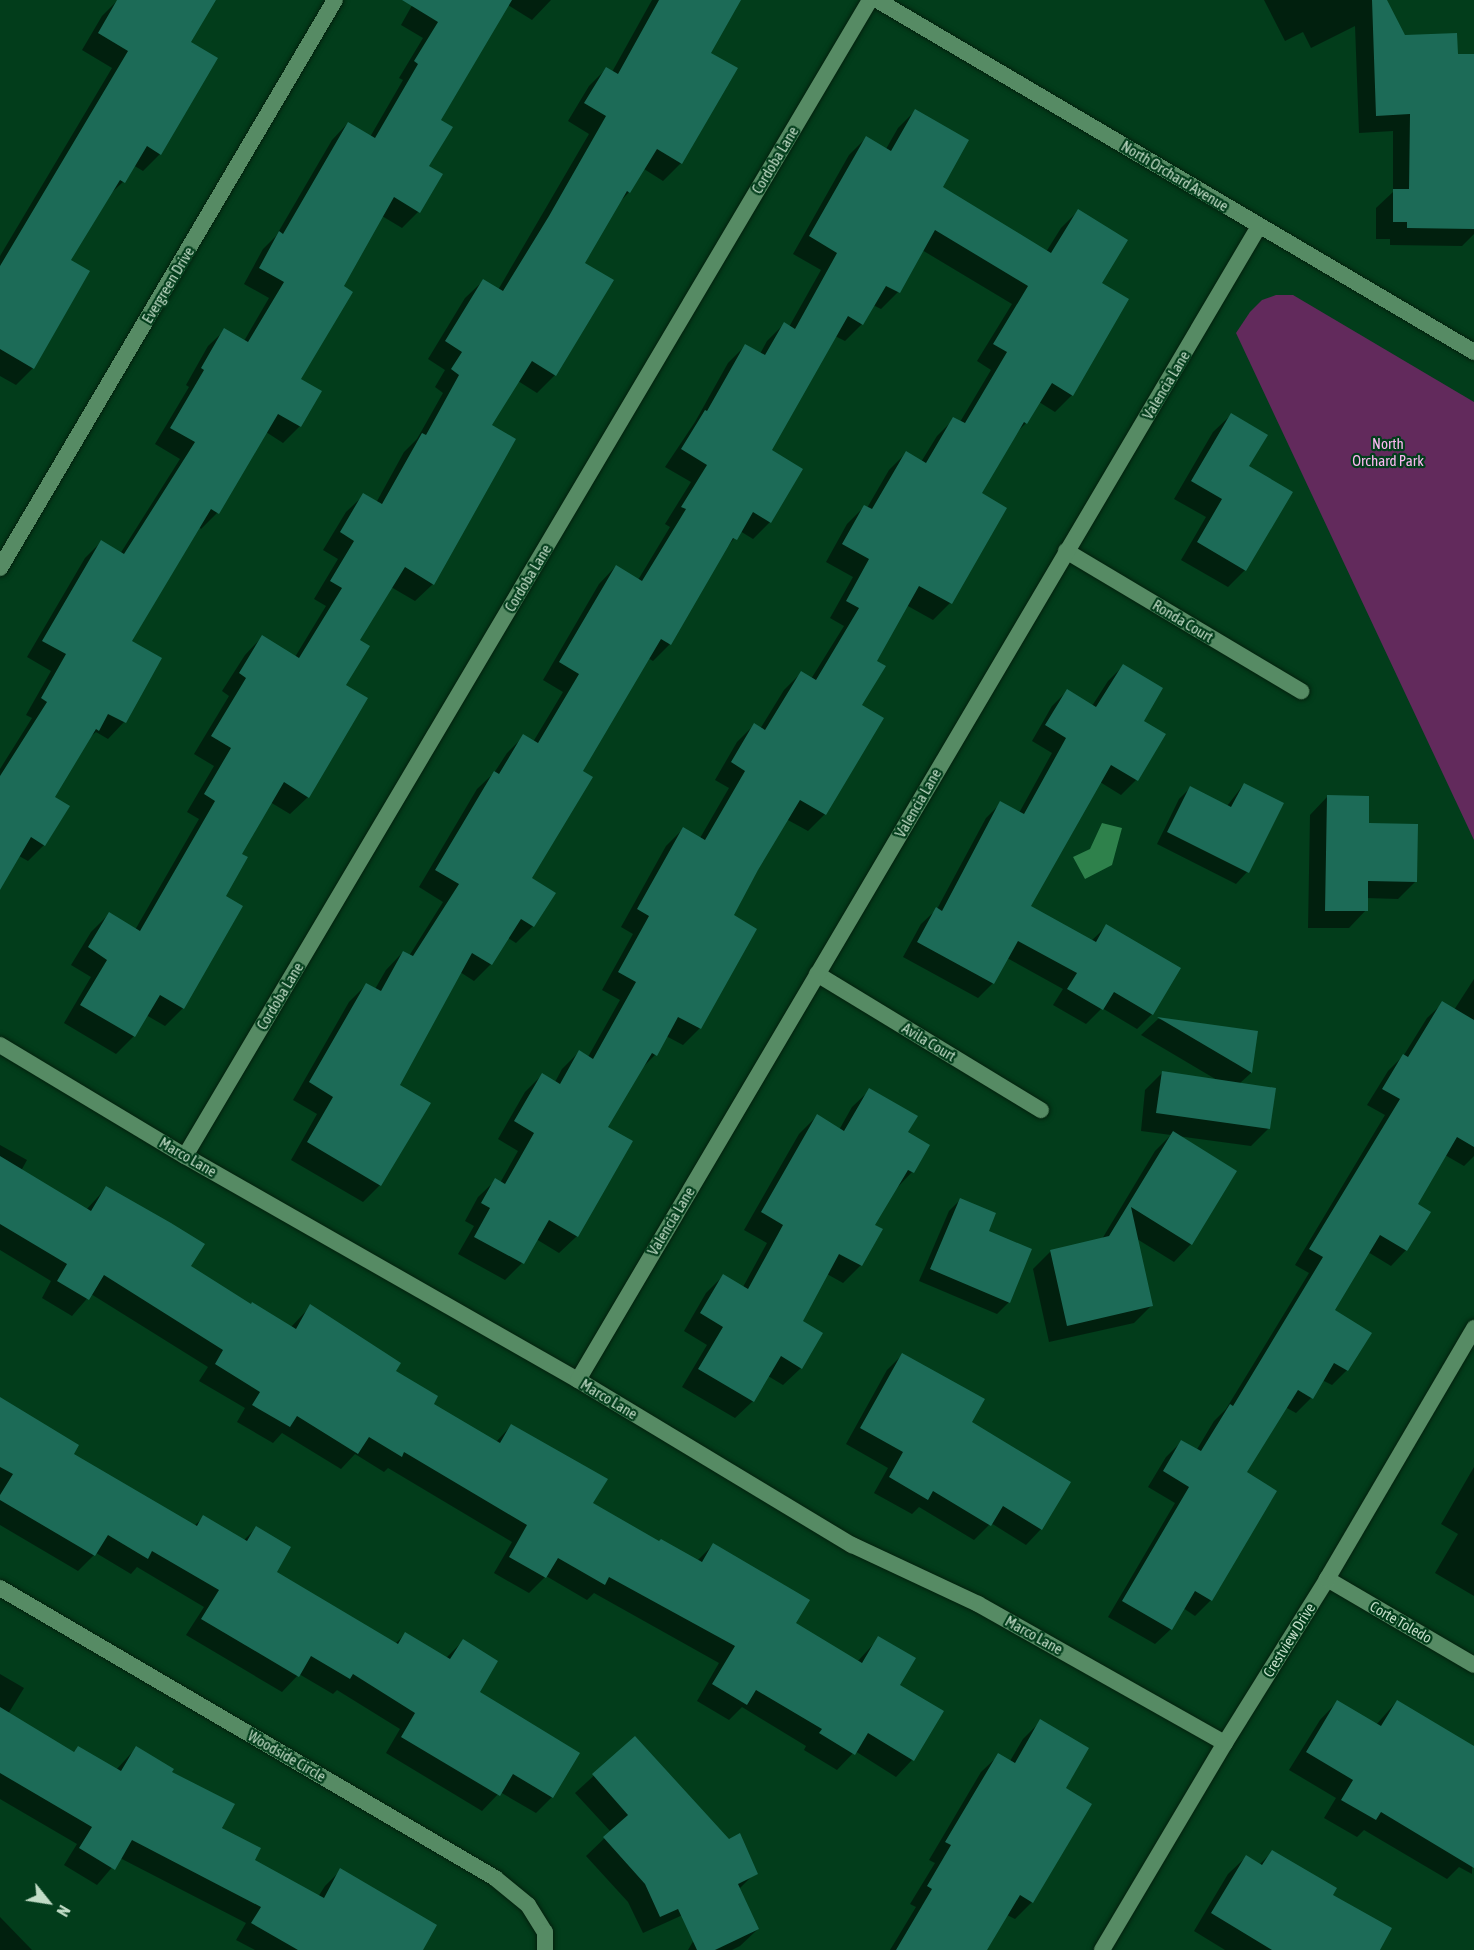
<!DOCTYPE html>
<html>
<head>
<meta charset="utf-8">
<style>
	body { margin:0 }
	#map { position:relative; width:1474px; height:1950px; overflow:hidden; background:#023d1b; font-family:"Asap Condensed",sans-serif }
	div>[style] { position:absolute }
	.green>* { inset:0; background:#622a5c }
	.water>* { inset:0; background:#2e814b }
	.shadow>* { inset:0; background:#0007 }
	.building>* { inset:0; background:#1c6b57 }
	.roads { filter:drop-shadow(0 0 2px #04200d) drop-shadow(0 0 2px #04200d) }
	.minor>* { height:16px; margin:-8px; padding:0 8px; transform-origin:8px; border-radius:8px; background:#568b64 }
	.tertiary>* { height:16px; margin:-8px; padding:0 8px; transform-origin:8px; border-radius:8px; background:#568b64 }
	span { translate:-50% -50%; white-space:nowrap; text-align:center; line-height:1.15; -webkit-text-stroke:4.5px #023d1b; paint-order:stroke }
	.street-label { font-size:15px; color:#c1dcc6 }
	.park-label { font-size:15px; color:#fbb8f1 }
	.north { position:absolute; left:18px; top:1872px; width:60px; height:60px; -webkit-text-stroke:4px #023d1b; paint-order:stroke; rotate:120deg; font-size:16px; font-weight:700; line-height:24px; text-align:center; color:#c1dcc6 }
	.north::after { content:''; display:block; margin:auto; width:21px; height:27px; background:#c1dcc6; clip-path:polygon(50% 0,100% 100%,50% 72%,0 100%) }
</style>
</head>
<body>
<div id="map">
	<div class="green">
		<div style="clip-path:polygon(1276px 295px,1293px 295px,1474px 402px,1474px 840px,1236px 333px,1250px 312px,1262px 300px)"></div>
	</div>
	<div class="water">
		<div style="clip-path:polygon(1102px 823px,1122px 828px,1112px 865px,1085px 879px,1073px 857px,1090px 849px)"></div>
	</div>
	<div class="shadow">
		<div style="clip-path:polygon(118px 0,215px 0,189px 43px,160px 154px,143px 171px,133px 165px,123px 182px,108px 196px,69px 260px,33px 368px,16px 385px,0 376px,0 256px,112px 68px,82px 50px,102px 16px)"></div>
		<div style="clip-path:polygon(415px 0,551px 0,532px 20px,508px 5px,439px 120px,427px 167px,441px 175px,418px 212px,402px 228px,382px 216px,342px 287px,299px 379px,320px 392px,300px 426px,283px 443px,266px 432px,217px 513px,201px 529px,199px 527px,130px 642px,160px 659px,124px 722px,108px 739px,96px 732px,89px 738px,53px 797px,44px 845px,28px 861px,19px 856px,0 887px,0 769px,32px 718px,26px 715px,51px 671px,27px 657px,85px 558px,101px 542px,120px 554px,180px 459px,155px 444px,189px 387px,186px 385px,208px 346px,225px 330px,244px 341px,269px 298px,244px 284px,263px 249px,276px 236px,332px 140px,348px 123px,370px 137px,403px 80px,399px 78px,423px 38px,401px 25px)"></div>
		<div style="clip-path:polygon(652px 0,719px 0,709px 53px,681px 163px,663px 181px,644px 169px,629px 192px,618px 204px,583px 263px,555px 375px,537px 393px,518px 381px,490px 426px,433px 584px,415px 601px,391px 587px,358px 641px,308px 797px,290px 814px,270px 802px,240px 854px,224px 896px,241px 906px,183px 1008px,165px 1026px,146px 1015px,134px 1036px,116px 1054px,64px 1023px,91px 977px,71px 965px,91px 932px,109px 914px,135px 930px,199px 819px,187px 812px,214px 766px,194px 754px,229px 696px,222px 691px,245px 655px,262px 637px,295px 657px,326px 606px,314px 599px,338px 559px,323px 550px,346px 512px,364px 495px,376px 503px,404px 452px,417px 439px,443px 393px,435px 387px,445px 370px,428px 359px,465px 298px,483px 281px,498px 290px,589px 134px,568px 121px,589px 86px,606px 69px,612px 72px)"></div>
		<div style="clip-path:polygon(1264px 0,1385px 0,1404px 37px,1456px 56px,1474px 55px,1474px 234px,1462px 246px,1390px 245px,1390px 239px,1376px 239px,1376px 208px,1393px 192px,1393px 131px,1359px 133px,1355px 26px,1311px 48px,1303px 32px,1285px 41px)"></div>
		<div style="clip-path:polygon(915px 111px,941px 188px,1046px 252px,1061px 228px,1078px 211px,1100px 283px,1072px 395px,1055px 412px,1039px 402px,1026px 423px,1015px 434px,980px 493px,950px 603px,933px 620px,906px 605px,875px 661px,860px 705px,882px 718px,825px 814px,808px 831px,786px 819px,732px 916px,755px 929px,700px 1028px,683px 1045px,666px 1036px,655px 1055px,639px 1071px,606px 1127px,577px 1236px,559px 1253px,536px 1239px,522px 1263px,505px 1280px,458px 1254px,474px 1226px,465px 1221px,478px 1197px,496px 1180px,500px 1183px,518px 1151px,498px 1139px,525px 1092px,542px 1075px,555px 1082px,562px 1069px,579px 1052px,588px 1057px,620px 1000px,602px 990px,633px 934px,621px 927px,666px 846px,683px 829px,700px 838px,729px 788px,715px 780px,737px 742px,754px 725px,760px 729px,784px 690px,801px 673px,811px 679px,844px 626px,830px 618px,853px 577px,826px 562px,847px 524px,864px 507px,867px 508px,889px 470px,906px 453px,921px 462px,937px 436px,954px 419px,960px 422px,991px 370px,977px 361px,1012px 304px,922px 250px,898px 292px,881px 309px,873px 305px,862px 324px,845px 341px,835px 336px,770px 451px,770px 522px,753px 539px,740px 531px,724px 551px,670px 644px,653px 661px,648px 658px,581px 772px,530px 879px,533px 926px,516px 943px,508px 938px,491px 964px,474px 981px,460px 972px,398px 1085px,380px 1185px,363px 1202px,291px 1160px,317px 1114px,293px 1100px,349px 1002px,366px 985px,375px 989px,386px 970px,403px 952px,409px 956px,443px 902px,419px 887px,477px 789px,494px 773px,507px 753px,524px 736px,533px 742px,563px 692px,543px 680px,599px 584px,616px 566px,638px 580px,670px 527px,665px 524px,691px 482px,665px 467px,695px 422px,728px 363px,745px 346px,760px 354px,767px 341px,784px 324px,789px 327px,821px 270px,793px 254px,849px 155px,866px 138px,886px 149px,898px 128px)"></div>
		<div style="clip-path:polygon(1231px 415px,1247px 467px,1245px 570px,1228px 587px,1181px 560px,1206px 517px,1174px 499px,1213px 432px)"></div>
		<div style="clip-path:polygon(1123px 666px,1142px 721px,1164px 735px,1136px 780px,1121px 795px,1100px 782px,1028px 906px,1091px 941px,1107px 926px,1152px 1014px,1137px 1029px,1102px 1008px,1086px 1024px,1053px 1005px,1063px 989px,1007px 958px,993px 983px,978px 998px,903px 957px,921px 924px,937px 909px,986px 818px,1001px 803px,1019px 813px,1052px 753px,1032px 741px,1052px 706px,1067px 691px,1092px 706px,1108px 681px)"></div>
		<div style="clip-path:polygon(1244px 784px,1282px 804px,1247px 872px,1236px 884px,1157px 844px,1179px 799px,1191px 787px,1227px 806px)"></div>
		<div style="clip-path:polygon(1327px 797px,1367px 825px,1416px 881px,1398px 899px,1366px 898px,1366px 910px,1349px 928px,1308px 928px,1310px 815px)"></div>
		<div style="clip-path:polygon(1474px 979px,1474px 1156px,1464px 1166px,1445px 1155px,1416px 1205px,1406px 1250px,1391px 1266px,1368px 1252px,1332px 1311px,1347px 1370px,1332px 1385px,1322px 1380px,1311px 1398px,1296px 1413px,1285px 1407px,1245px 1473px,1211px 1600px,1195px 1616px,1183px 1608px,1171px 1629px,1155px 1644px,1108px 1617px,1175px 1503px,1148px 1487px,1166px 1457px,1181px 1442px,1196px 1451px,1214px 1421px,1226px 1409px,1309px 1273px,1295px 1265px,1385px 1115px,1367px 1105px,1388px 1071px,1404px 1055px,1427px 1018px,1443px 1003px,1454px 1010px)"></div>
		<div style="clip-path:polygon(1158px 1019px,1256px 1032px,1251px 1073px,1239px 1084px,1268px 1129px,1251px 1146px,1177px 1136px,1191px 1244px,1174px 1262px,1137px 1239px,1151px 1306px,1134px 1323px,1049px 1342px,1033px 1269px,1051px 1251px,1102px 1239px,1155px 1151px,1171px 1135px,1141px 1131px,1145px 1090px,1163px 1072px,1217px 1080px,1141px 1035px)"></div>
		<div style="clip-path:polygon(870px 1090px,906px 1133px,928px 1146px,912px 1172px,895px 1190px,873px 1225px,881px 1230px,861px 1265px,843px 1283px,827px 1274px,801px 1322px,801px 1368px,783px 1385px,768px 1376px,753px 1401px,735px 1418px,682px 1387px,707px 1345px,684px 1331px,706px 1293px,723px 1276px,743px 1287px,767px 1243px,744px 1230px,799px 1134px,817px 1116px,839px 1130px,852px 1107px)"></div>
		<div style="clip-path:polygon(0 1145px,27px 1160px,21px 1171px,86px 1210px,107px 1187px,188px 1267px,250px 1306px,291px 1327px,311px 1306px,432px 1404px,496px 1442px,511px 1426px,591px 1504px,659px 1543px,697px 1561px,713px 1545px,794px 1624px,857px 1662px,879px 1638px,898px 1686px,942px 1712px,912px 1760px,896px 1777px,855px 1751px,837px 1770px,804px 1750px,806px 1746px,742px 1707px,729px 1720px,697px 1701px,719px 1663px,594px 1593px,587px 1600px,546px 1576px,529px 1593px,494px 1573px,512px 1542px,388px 1468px,384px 1472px,355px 1454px,341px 1469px,282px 1433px,273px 1443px,237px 1422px,245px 1408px,199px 1381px,208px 1367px,91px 1294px,72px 1316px,42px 1298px,51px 1281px,0 1250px)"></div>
		<div style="clip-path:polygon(960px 1200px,987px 1232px,1009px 1302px,997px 1314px,919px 1281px,949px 1211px)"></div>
		<div style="clip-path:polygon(902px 1355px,970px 1422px,1069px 1482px,1041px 1529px,1026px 1545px,991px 1523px,974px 1540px,919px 1507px,912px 1514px,874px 1493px,888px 1468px,846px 1444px,887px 1370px)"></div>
		<div style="clip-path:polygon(0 1401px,71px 1454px,194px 1526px,204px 1517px,244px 1540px,256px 1528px,275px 1573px,395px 1644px,405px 1634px,446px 1658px,463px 1641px,478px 1692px,552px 1797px,536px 1813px,500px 1792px,482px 1811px,386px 1753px,400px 1729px,337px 1690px,333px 1694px,299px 1674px,282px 1692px,186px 1635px,204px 1607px,137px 1567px,131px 1574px,96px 1553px,78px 1571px,0 1525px)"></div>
		<div style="clip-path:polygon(1474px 1467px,1474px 1596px,1435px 1573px,1458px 1534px,1441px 1524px)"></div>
		<div style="clip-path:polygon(0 1674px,24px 1688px,8px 1714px,73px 1753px,78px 1747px,116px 1770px,136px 1748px,170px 1772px,253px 1860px,318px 1897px,325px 1886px,341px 1870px,422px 1950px,255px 1950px,236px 1940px,246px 1923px,120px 1858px,97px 1885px,64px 1865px,77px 1844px,0 1799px)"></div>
		<div style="clip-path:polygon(1397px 1701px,1474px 1748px,1472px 1874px,1459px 1867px,1447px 1879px,1364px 1830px,1357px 1837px,1324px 1818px,1336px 1798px,1289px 1770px,1320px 1720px,1337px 1702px,1376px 1725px)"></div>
		<div style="clip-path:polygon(1041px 1721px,1064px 1788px,1032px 1902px,1015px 1919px,1007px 1915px,986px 1950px,890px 1950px,916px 1907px,910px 1904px,935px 1863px,929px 1860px,981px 1772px,999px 1755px,1010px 1761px,1023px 1739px)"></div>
		<div style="clip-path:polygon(635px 1738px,756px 1872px,739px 1889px,758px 1929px,740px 1946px,732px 1950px,688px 1950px,718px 1899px,643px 1933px,628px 1902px,586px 1856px,611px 1832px,575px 1793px)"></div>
		<div style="clip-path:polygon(1272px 1852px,1331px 1895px,1378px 1950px,1225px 1950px,1194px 1931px,1228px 1874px,1246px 1857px,1259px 1865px)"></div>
		<div style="clip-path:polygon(0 1917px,32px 1950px,0 1950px)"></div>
	</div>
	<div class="building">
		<div style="clip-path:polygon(117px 0,216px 0,191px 42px,218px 58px,161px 155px,147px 146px,125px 183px,120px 180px,71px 260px,90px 271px,34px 369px,0 349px,0 266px,128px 51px,98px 33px)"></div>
		<div style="clip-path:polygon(402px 0,512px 0,441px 120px,453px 127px,429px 166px,443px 174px,420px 213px,394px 197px,344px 286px,353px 292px,301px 379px,322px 391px,301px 427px,278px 414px,219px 514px,211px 509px,132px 641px,162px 658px,126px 723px,108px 714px,99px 731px,96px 729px,55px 797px,70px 806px,45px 846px,31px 837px,0 890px,0 776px,47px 702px,41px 698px,66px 654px,42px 641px,101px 540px,124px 554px,195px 442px,170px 428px,204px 370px,201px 368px,224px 328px,248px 342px,284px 282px,259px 268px,279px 231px,283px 234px,348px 122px,375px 138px,418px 64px,414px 61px,438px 22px)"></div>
		<div style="clip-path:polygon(659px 0,741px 0,711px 53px,738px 68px,682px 164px,657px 149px,630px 193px,627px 191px,585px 263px,614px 280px,556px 376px,532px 361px,492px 425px,516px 439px,434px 585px,405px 567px,360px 640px,370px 646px,346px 685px,368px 698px,309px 798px,284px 782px,242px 854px,248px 857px,226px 896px,243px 906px,184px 1009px,160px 995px,135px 1037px,80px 1005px,107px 960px,88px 947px,109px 912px,140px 931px,215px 801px,204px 794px,231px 748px,211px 736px,246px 678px,239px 673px,262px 635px,299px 658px,342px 588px,330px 581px,354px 541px,340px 532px,363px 493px,382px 504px,422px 433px,426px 435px,459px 375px,451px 369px,462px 352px,445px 341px,483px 279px,503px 291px,549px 216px,606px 116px,584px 103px,606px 67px,618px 74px)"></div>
		<div style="clip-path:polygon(1372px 0,1387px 0,1405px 35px,1457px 33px,1458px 54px,1474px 54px,1474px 229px,1407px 228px,1407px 222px,1393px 222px,1393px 189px,1409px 189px,1410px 114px,1376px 116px)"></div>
		<div style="clip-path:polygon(915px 109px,969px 140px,943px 187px,1051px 253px,1078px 209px,1128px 240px,1102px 283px,1129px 299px,1073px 396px,1052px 383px,1027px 424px,1024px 422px,982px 493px,1007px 508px,952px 604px,919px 586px,877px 661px,886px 666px,862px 705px,884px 718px,826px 815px,800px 800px,758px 870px,734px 915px,757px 929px,701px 1029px,678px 1017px,657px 1056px,652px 1053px,608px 1127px,633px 1141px,578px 1237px,549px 1220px,524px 1264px,474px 1237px,490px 1208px,481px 1203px,495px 1178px,505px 1184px,534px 1133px,514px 1121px,542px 1073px,560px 1084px,579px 1050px,593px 1059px,636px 982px,618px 972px,649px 916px,637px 909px,683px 827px,705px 840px,745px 771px,731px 762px,754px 723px,765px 730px,801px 671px,816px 680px,859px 608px,846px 601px,869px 559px,842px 544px,864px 505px,872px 509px,906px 451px,926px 463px,953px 417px,965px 423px,1007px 352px,993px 344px,1028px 286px,935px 230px,900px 293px,886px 286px,863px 325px,848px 316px,772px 450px,803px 469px,771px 523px,753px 512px,737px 540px,733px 538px,671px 645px,661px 639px,583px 771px,593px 777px,532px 878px,556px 893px,534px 927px,521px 919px,492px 965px,472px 953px,400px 1085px,431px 1103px,381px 1186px,307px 1142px,333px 1097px,309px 1082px,366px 983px,381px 991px,403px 951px,413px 956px,459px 884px,435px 870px,494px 771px,499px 774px,523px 734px,538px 743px,579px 674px,559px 662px,616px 565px,642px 581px,686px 509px,681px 507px,707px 465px,681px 449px,705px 410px,707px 411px,745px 344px,765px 355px,784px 322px,795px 329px,837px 253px,809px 236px,866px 136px,891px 151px)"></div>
		<div style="clip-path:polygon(1231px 413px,1268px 435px,1249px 466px,1293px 492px,1246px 571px,1197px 542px,1222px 499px,1191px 481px)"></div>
		<div style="clip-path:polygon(1123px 664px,1163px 688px,1144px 721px,1166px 734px,1138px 781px,1111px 765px,1031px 906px,1096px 942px,1106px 924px,1181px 968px,1153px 1015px,1114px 992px,1103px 1010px,1067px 989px,1077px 973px,1018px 941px,994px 984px,917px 942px,936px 907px,942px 911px,1000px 801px,1024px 814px,1066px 738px,1045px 725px,1067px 689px,1096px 707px)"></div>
		<div style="clip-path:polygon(1244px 783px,1284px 803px,1249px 873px,1167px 832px,1190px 786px,1231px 807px)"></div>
		<div style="clip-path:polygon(1327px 795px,1369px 796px,1369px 823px,1418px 824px,1417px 882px,1368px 881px,1368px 911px,1325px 911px)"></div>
		<div style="clip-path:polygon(1442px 1001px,1474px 1020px,1474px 1147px,1457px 1137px,1418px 1204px,1431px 1212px,1407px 1251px,1380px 1235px,1335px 1310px,1372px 1333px,1348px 1371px,1334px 1363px,1313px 1399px,1298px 1390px,1247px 1472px,1277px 1491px,1212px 1601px,1195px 1591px,1172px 1630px,1122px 1601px,1189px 1487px,1163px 1471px,1181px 1440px,1201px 1451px,1230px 1404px,1233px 1406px,1323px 1257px,1309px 1249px,1400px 1099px,1382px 1089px,1403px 1054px,1408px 1057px)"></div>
		<div style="clip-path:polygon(1157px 1017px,1258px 1031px,1252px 1073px)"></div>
		<div style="clip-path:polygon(1162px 1071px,1276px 1088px,1270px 1129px,1156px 1113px)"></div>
		<div style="clip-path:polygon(869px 1088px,918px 1116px,908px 1132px,930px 1145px,914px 1173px,908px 1170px,875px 1225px,883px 1229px,862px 1266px,839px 1254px,803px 1321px,823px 1333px,802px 1369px,781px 1356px,754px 1402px,698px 1369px,723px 1327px,700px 1313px,723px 1274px,748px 1289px,783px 1225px,761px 1212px,817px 1114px,844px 1131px)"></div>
		<div style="clip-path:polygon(1173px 1131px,1237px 1171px,1192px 1245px,1131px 1207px,1153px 1306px,1067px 1326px,1050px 1250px,1109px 1236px)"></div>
		<div style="clip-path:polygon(0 1156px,91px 1211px,106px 1186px,171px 1223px,205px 1244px,191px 1266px,251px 1304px,252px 1302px,296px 1329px,310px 1304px,401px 1363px,396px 1371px,438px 1396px,434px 1404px,500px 1443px,511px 1424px,608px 1479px,593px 1503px,659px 1541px,661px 1539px,702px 1562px,713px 1543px,810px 1600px,796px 1623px,862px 1663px,878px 1636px,916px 1658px,900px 1685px,944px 1711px,914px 1761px,868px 1733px,855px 1755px,819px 1733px,822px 1729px,756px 1690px,747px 1705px,712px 1684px,735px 1646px,609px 1577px,605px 1585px,558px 1558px,546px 1578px,509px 1557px,527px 1525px,404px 1452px,402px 1457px,369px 1437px,358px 1454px,297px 1416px,290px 1427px,252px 1405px,260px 1392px,215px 1364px,223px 1350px,104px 1275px,89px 1300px,57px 1281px,67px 1264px,0 1224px)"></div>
		<div style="clip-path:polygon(960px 1198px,996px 1213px,989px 1231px,1032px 1249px,1010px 1303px,930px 1269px)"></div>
		<div style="clip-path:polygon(902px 1353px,985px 1399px,972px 1422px,1071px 1482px,1042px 1530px,1003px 1506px,991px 1526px,933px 1491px,928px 1500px,889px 1477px,903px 1452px,860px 1428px)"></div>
		<div style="clip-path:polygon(0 1397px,79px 1445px,74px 1454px,197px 1526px,203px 1515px,247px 1541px,256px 1526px,291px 1547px,277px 1572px,398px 1644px,405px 1632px,450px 1659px,463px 1639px,498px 1661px,480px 1692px,580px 1753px,553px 1798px,513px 1774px,500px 1796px,401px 1737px,415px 1713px,353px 1674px,350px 1679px,311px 1656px,299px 1677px,201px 1619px,219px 1590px,152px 1551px,148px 1559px,108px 1535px,95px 1556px,0 1500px,0 1495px,13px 1474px,0 1467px)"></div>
		<div style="clip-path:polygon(1337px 1700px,1381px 1726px,1397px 1700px,1474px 1746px,1474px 1868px,1381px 1812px,1376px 1820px,1341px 1800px,1353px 1780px,1306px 1752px)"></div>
		<div style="clip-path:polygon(0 1707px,74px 1752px,78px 1746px,121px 1771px,136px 1746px,174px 1769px,172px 1772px,235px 1804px,222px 1828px,261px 1848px,255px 1860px,324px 1898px,340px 1868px,437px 1925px,423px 1950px,298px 1950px,251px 1923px,261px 1907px,132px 1840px,115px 1870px,79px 1848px,92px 1827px,0 1773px)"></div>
		<div style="clip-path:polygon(1040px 1719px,1089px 1748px,1066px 1788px,1092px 1804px,1033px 1903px,1020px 1895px,987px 1950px,896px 1950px,932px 1889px,927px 1886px,951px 1845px,945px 1842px,998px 1753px,1015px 1763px)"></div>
		<div style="clip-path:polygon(635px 1736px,729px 1839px,740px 1833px,758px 1874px,738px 1884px,759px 1929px,715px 1950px,697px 1950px,678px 1909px,660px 1917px,645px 1884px,603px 1837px,628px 1815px,592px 1774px)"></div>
		<div style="clip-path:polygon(1272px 1850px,1337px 1888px,1333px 1895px,1392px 1928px,1380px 1950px,1272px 1950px,1211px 1913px,1246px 1855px,1262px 1865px)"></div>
	</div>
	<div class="roads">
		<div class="minor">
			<div style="left:1066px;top:551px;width:274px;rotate:30.8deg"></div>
			<div style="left:0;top:568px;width:659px;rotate:-59.47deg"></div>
			<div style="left:817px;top:974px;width:262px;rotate:31.3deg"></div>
			<div style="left:0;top:1045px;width:216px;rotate:31deg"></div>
			<div style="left:185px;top:1156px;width:452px;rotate:29.7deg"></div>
			<div style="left:578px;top:1380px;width:320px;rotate:31.1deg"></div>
			<div style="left:852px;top:1545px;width:139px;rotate:25.1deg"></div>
			<div style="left:978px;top:1604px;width:283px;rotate:29.4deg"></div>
			<div style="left:185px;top:1156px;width:1344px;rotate:-59.35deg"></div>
			<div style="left:578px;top:1380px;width:1340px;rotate:-59.45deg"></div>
			<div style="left:1327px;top:1579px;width:170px;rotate:30.3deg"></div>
			<div style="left:0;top:1588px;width:574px;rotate:30.36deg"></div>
			<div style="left:495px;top:1878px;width:43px;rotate:39.3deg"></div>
			<div style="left:528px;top:1905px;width:32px;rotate:58deg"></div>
			<div style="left:545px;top:1932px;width:18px;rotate:90deg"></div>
			<div style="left:1102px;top:1950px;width:241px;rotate:-59.3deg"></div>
			<div style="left:1225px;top:1743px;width:193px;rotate:-58.1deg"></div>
			<div style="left:1327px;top:1579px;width:291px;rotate:-59.6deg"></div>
		</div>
		<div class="tertiary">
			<div style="left:877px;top:0;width:693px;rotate:30.52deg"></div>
		</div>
	</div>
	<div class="street-label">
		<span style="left:775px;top:160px;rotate:-59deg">Cordoba Lane</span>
		<span style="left:1175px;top:176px;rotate:31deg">North Orchard Avenue</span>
		<span style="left:168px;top:285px;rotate:-59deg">Evergreen Drive</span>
		<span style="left:1166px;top:385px;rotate:-59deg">Valencia Lane</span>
		<span style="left:528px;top:578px;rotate:-59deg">Cordoba Lane</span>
		<span style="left:1183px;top:621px;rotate:31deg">Ronda Court</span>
		<span style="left:918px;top:803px;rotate:-60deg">Valencia Lane</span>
		<span style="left:280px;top:996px;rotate:-59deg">Cordoba Lane</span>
		<span style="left:929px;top:1042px;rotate:31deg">Avila Court</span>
		<span style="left:188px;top:1157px;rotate:30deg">Marco Lane</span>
		<span style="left:671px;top:1221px;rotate:-59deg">Valencia Lane</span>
		<span style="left:609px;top:1399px;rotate:31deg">Marco Lane</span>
		<span style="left:1401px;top:1622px;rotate:30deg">Corte Toledo</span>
		<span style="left:1034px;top:1635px;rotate:29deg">Marco Lane</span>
		<span style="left:1289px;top:1640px;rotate:-58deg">Crestview Drive</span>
		<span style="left:287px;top:1756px;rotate:30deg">Woodside Circle</span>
	</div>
	<div class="park-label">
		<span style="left:1388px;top:452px">North<br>Orchard Park</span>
	</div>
	<div class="north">N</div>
</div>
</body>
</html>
